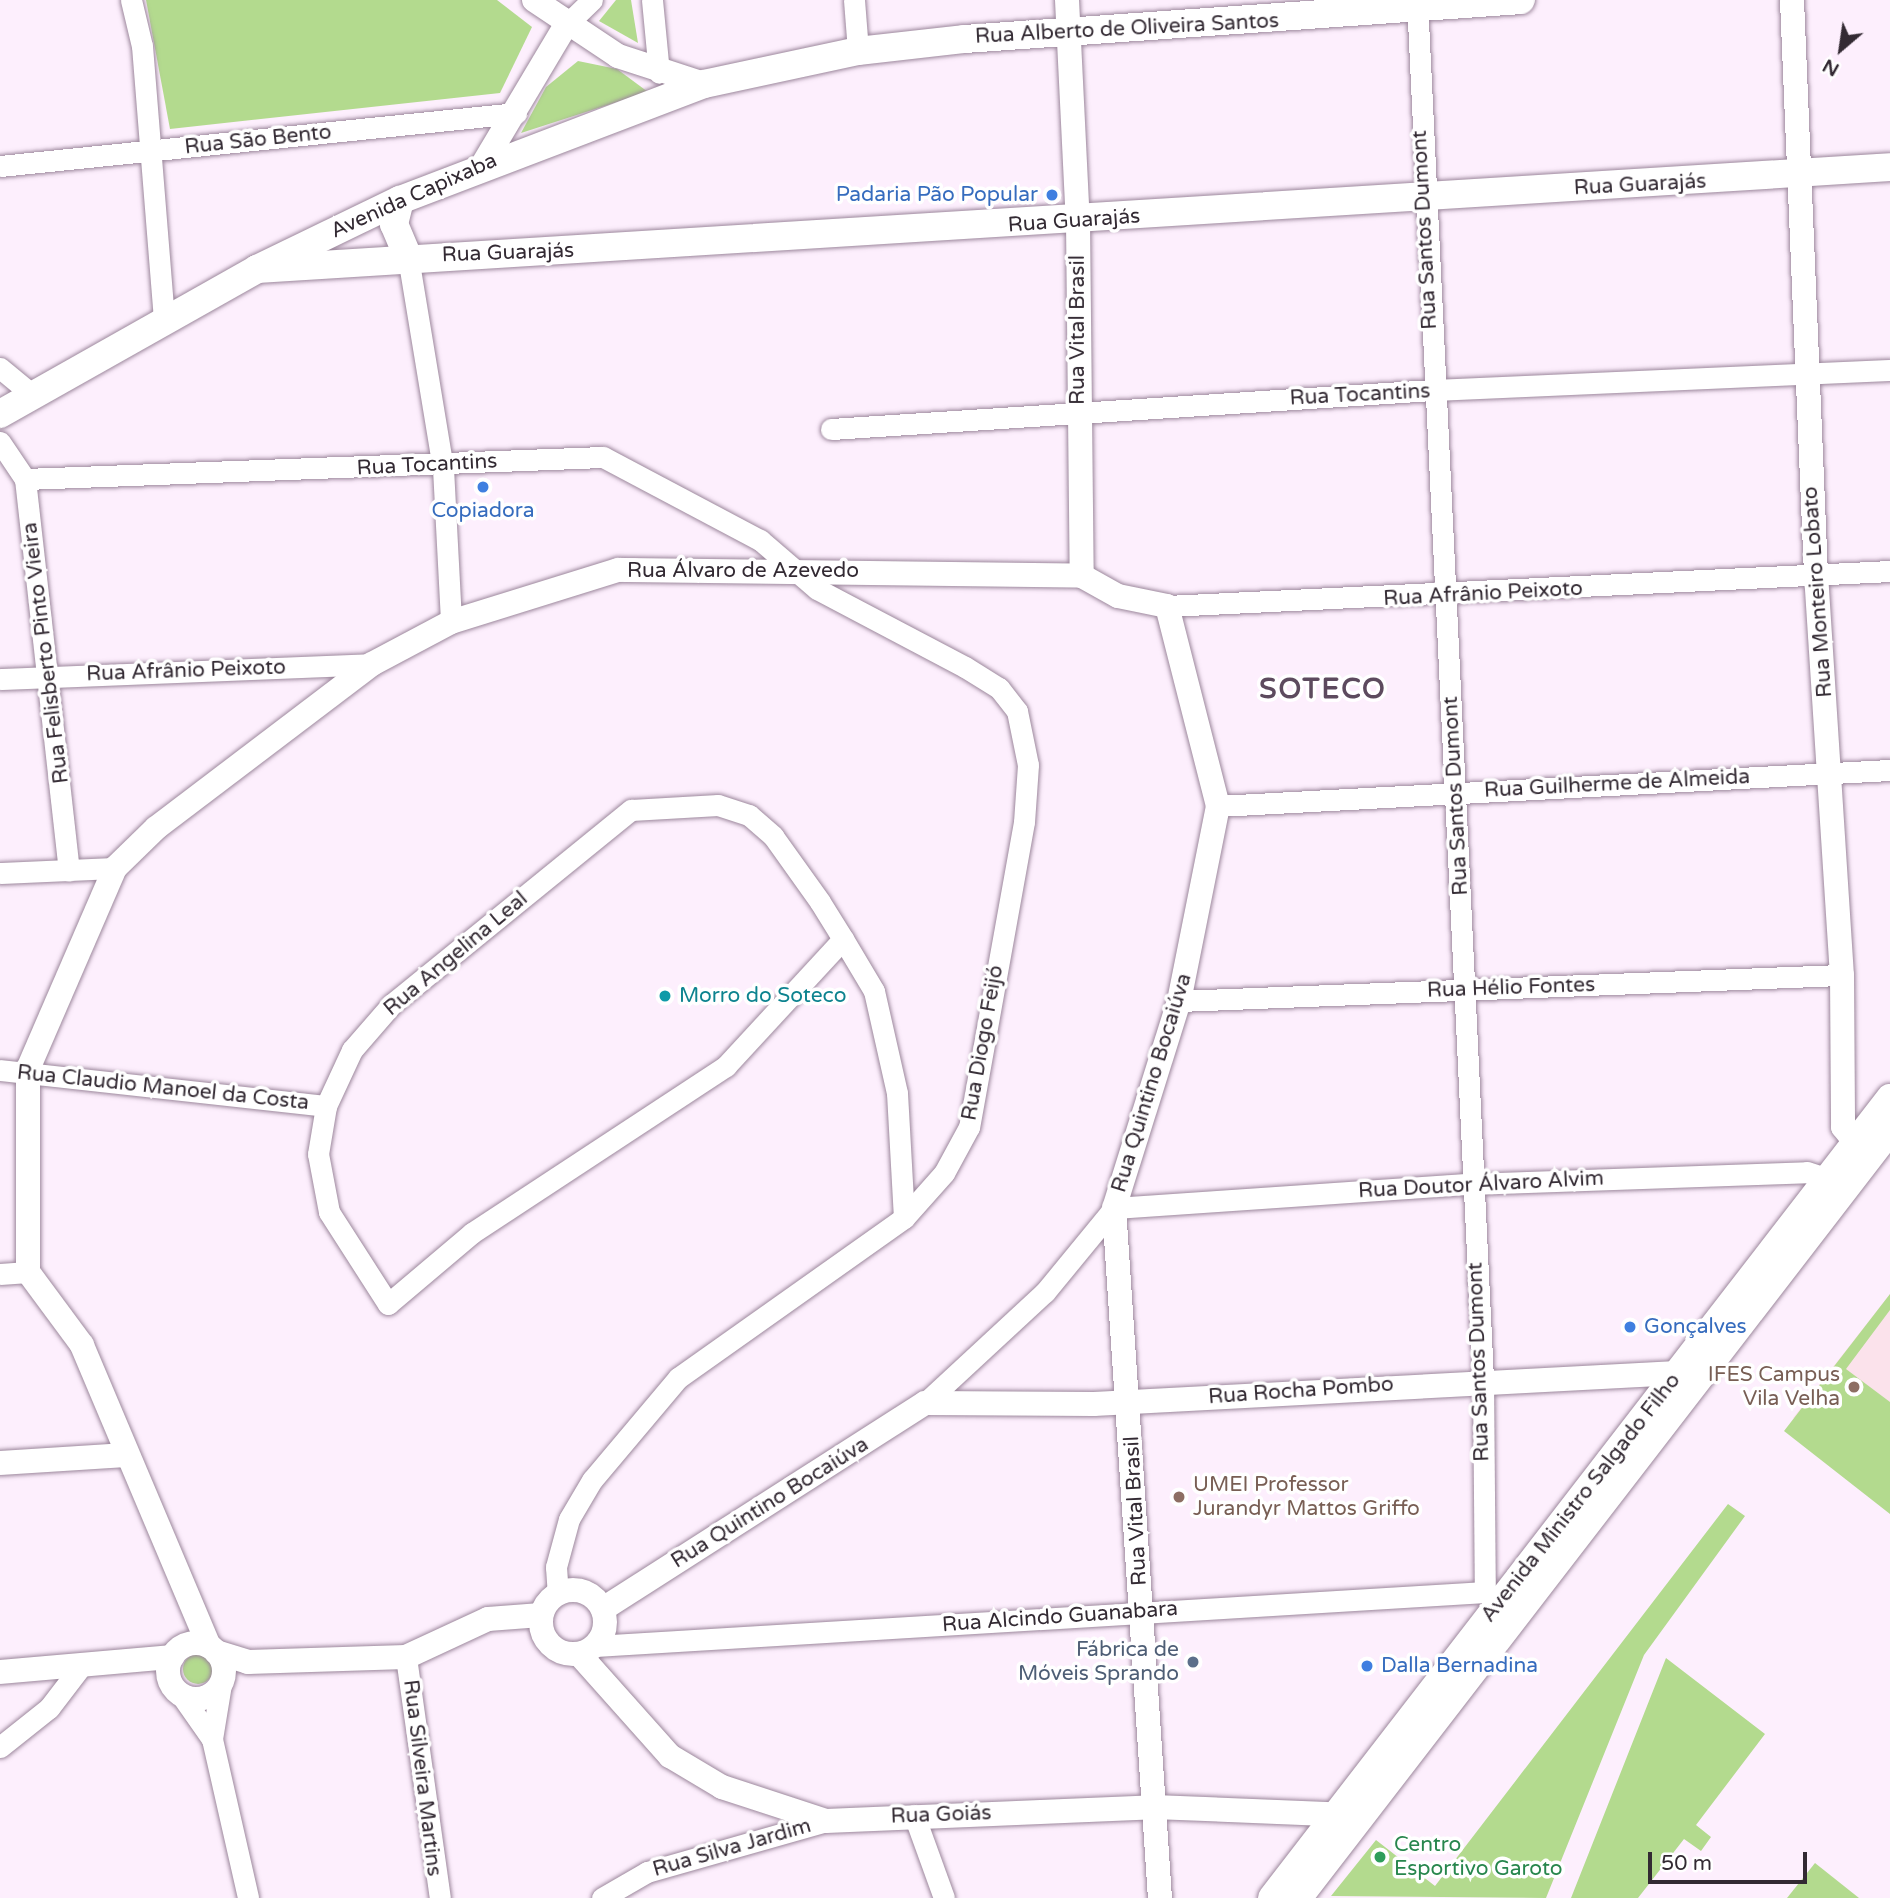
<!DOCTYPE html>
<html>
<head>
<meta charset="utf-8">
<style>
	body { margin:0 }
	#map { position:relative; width:1890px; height:1898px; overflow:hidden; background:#fdeffd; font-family:"Varela Round",sans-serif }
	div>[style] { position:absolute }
	.education>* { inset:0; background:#fbe2eb }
	.green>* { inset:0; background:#b3da8e }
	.round { border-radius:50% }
	.roads { filter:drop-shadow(0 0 2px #9c879c) drop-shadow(0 0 2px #9c879c) }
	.minor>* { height:21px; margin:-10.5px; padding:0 10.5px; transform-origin:10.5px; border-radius:10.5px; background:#fff }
	.tertiary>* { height:24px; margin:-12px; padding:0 12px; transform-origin:12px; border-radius:12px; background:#fff }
	.tertiary>.ring { margin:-12px; padding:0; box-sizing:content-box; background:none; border:24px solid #fff; border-radius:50% }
	.secondary>* { height:28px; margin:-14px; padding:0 14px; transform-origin:14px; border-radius:14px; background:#fff }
	.dots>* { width:19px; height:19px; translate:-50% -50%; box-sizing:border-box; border:4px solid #fff; border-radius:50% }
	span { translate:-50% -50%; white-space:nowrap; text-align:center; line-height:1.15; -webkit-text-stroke:7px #fff; paint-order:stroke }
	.street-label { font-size:21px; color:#332a33 }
	.shop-label { font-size:21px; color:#366cbe }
	.right { translate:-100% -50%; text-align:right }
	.left { translate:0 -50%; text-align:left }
	.culture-label { font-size:21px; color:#0d838f }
	.education-label { font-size:21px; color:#785e54 }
	.service-label { font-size:21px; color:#4e5e75 }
	.leisure-label { font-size:21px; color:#27864d }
	.district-label { font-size:28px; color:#5d4a5e; font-weight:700; letter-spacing:2px }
	.north { position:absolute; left:1806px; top:14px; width:70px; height:70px; -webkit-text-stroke:5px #fff; paint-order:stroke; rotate:209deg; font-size:19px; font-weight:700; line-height:28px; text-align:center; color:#332a33 }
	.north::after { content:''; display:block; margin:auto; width:24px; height:32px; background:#332a33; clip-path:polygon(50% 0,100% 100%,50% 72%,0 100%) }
	.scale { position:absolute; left:1648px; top:1852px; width:159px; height:32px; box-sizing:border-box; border:4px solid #332a33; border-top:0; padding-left:9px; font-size:21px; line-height:24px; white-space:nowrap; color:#332a33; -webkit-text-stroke:5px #fff; paint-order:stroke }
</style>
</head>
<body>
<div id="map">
	<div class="education">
		<div style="clip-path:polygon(1890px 1294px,1890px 1496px,1793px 1418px)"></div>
	</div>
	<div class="green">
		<div style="clip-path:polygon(146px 0,497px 0,532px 27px,500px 93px,170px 129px)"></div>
		<div style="clip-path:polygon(616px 0,631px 0,638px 43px,599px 21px)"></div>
		<div style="clip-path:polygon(578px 61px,617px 69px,648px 92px,521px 133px,546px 87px)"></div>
		<div style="clip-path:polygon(1890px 1294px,1890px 1310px,1846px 1369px,1890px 1402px,1890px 1514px,1784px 1431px)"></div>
		<div style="clip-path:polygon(1728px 1504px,1745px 1516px,1644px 1655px,1546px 1898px,1331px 1896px,1376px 1840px,1435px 1886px)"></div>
		<div class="round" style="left:183px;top:1654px;width:30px;height:30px"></div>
		<div style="clip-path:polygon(1666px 1658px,1765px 1734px,1696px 1825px,1711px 1837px,1701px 1851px,1684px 1839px,1638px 1898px,1571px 1898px)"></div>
		<div style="clip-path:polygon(1815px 1863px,1859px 1898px,1787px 1898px)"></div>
	</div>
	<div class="roads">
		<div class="minor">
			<div style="left:131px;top:0;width:47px;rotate:76.6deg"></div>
			<div style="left:142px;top:46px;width:276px;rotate:85.4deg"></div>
			<div style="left:652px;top:0;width:73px;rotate:84.5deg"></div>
			<div style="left:854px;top:0;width:51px;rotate:85.5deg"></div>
			<div style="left:1417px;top:0;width:1382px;rotate:87.26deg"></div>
			<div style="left:1483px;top:1380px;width:212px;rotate:89.5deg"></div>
			<div style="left:566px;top:25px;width:36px;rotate:-44deg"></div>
			<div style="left:0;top:166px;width:519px;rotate:-5.86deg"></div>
			<div style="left:408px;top:257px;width:214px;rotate:80.6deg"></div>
			<div style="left:443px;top:468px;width:154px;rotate:87deg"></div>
			<div style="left:0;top:368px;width:44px;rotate:39.5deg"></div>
			<div style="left:831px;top:429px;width:603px;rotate:-3.71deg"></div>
			<div style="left:1433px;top:390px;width:457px;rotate:-2.5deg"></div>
			<div style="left:0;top:442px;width:45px;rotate:56deg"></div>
			<div style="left:25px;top:479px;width:394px;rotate:83.6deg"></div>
			<div style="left:25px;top:479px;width:578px;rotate:-2.18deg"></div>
			<div style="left:603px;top:457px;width:178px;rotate:27.9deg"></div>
			<div style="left:760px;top:540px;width:75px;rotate:40.7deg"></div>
			<div style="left:817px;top:589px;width:167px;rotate:27.8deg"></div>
			<div style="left:965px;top:667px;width:40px;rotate:32deg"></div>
			<div style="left:999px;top:688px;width:29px;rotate:52deg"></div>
			<div style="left:1017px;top:711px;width:55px;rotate:78.5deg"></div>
			<div style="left:1028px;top:765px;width:57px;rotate:94deg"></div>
			<div style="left:1024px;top:822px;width:310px;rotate:100.2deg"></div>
			<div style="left:969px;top:1127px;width:52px;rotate:118.5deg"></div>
			<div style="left:944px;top:1173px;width:60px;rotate:131.6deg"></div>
			<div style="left:904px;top:1218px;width:277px;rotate:144.7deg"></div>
			<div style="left:678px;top:1378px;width:133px;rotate:130.1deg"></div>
			<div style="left:592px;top:1480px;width:45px;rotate:120.5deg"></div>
			<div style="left:569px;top:1519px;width:50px;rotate:105.2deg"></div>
			<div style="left:556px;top:1567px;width:27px;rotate:86deg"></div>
			<div style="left:1167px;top:606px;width:724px;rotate:-2.77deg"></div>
			<div style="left:0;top:679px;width:372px;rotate:-2.3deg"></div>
			<div style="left:1218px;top:806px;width:673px;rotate:-3.07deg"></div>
			<div style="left:0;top:873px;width:115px;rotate:-2.5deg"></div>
			<div style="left:843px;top:939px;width:173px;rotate:132.7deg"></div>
			<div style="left:726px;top:1066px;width:304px;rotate:146.7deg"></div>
			<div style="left:472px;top:1233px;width:110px;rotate:139.8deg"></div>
			<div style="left:388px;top:1304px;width:109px;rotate:-122.7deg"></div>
			<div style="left:329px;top:1212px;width:59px;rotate:-100.7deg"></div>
			<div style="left:318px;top:1154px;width:49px;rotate:-80.5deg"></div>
			<div style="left:326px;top:1106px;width:62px;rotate:-65.1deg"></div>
			<div style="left:352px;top:1050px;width:61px;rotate:-49deg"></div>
			<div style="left:392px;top:1004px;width:308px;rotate:-39.1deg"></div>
			<div style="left:631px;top:810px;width:87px;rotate:-3.3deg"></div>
			<div style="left:718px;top:805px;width:33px;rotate:18deg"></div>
			<div style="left:749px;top:815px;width:32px;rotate:41deg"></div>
			<div style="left:773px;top:836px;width:81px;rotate:54.5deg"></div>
			<div style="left:820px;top:902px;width:44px;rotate:58.1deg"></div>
			<div style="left:843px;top:939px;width:61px;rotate:59.2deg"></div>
			<div style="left:874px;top:991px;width:105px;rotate:77.3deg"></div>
			<div style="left:897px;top:1093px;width:125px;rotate:86.8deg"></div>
			<div style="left:1179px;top:1001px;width:664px;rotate:-2.25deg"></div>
			<div style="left:0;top:1070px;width:328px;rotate:6.3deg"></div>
			<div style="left:0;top:1274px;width:28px;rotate:-4deg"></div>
			<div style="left:925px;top:1403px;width:163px;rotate:-42.8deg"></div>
			<div style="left:1045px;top:1292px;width:109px;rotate:-50.6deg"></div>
			<div style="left:1114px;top:1208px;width:357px;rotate:-3.9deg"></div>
			<div style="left:1470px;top:1184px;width:337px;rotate:-2deg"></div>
			<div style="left:1807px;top:1172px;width:36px;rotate:18deg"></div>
			<div style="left:595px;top:1646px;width:892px;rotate:-3.47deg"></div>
			<div style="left:1485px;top:1592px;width:13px;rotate:29deg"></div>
			<div style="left:406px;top:1657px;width:243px;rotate:82deg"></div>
			<div style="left:221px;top:1684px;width:56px;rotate:99.3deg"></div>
			<div style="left:212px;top:1739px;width:163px;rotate:77.2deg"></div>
			<div style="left:179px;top:1692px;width:57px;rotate:54.9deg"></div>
			<div style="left:0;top:1747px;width:63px;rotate:-38.5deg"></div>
			<div style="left:49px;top:1708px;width:54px;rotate:-52.5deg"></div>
			<div style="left:914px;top:1815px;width:88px;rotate:70.1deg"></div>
			<div style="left:602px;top:1898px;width:52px;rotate:-30deg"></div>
			<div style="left:647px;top:1872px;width:186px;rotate:-15.9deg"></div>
		</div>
		<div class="tertiary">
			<div style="left:534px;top:0;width:101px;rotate:33.7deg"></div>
			<div style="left:618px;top:56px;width:90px;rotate:18deg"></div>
			<div style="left:1067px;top:0;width:222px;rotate:87.2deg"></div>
			<div style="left:1078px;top:222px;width:354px;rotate:89.4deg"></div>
			<div style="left:1792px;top:0;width:575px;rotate:87.61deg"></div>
			<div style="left:1816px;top:574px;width:402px;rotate:86.3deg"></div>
			<div style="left:1842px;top:975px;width:152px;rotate:89.6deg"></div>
			<div style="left:1843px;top:1127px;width:19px;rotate:51deg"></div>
			<div style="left:1855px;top:1142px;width:19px"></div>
			<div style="left:483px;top:164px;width:162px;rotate:-59.2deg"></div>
			<div style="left:0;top:1463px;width:126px;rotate:-3.6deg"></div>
			<div class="ring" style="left:541px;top:1590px;width:40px;height:40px"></div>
			<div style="left:603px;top:1609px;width:382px;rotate:-32.6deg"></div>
			<div style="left:925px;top:1403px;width:169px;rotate:0.3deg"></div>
			<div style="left:1094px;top:1404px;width:584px;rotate:-3.04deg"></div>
			<div class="ring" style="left:168px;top:1643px;width:32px;height:32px"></div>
			<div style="left:209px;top:1646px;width:327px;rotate:-112.9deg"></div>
			<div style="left:82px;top:1345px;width:91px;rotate:-126.5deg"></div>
			<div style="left:28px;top:1272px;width:203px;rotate:-90deg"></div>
			<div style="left:28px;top:1069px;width:219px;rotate:-66.6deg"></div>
			<div style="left:115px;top:868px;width:57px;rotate:-44.3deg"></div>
			<div style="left:156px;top:828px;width:271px;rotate:-37.2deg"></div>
			<div style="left:372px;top:664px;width:89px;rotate:-28deg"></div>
			<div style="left:451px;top:622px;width:175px;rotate:-17.3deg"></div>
			<div style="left:618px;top:570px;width:464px;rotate:0.7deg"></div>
			<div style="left:1082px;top:576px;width:41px;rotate:29.1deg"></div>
			<div style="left:1118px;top:596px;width:50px;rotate:11.5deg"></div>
			<div style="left:1167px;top:606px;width:206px;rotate:75.7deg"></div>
			<div style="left:1218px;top:806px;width:199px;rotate:101.3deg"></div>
			<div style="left:1179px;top:1001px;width:217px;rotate:107.4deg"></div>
			<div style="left:1114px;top:1208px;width:692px;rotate:86.19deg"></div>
			<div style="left:216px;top:1652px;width:34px;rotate:17deg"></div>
			<div style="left:248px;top:1662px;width:158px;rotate:-1.8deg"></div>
			<div style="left:406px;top:1657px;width:90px;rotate:-24.9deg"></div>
			<div style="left:488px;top:1619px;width:53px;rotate:-4.3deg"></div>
			<div style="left:579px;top:1654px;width:137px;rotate:48.3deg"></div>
			<div style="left:670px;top:1756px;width:61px;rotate:30.8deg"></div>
			<div style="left:722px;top:1787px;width:109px;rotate:18.1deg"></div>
			<div style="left:826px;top:1821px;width:328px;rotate:-2.4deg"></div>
			<div style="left:1154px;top:1807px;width:197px;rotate:2.3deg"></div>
			<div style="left:0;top:1672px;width:173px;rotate:-5deg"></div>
		</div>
		<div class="secondary">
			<div style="left:400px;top:200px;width:25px;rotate:104deg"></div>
			<div style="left:394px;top:224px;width:36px;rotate:67deg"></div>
			<div style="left:257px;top:269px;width:1636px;rotate:-3.57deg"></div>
			<div style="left:0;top:414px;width:295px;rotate:-29.4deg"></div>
			<div style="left:257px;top:269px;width:159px;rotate:-25.8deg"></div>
			<div style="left:400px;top:200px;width:325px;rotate:-20.9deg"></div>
			<div style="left:704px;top:84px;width:157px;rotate:-12.1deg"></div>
			<div style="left:858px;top:51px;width:108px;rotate:-6.4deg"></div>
			<div style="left:965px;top:39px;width:557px;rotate:-4.01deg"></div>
			<div style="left:1272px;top:1898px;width:1011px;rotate:-52.31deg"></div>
			<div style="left:1298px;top:1898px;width:970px;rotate:-52.37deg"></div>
		</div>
	</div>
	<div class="dots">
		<div style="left:1052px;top:195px;background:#3f7fe0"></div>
		<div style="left:483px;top:487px;background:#3f7fe0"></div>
		<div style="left:665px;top:996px;background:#0f9aa8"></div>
		<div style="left:1630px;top:1327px;background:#3f7fe0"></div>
		<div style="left:1854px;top:1387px;background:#8d6e63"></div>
		<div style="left:1179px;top:1497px;background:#8d6e63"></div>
		<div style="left:1193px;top:1662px;background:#5c6f8a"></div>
		<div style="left:1367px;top:1666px;background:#3f7fe0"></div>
		<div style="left:1380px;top:1857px;background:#2e9e5b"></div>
	</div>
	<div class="street-label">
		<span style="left:1127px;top:29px;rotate:-3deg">Rua Alberto de Oliveira Santos</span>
		<span style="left:258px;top:140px;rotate:-6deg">Rua São Bento</span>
		<span style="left:1640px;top:185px;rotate:-3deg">Rua Guarajás</span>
		<span style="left:414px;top:196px;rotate:-24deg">Avenida Capixaba</span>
		<span style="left:1074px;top:221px;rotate:-4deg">Rua Guarajás</span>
		<span style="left:1425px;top:230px;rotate:-93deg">Rua Santos Dumont</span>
		<span style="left:508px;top:253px;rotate:-2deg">Rua Guarajás</span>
		<span style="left:1078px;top:330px;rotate:-90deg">Rua Vital Brasil</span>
		<span style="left:1360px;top:395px;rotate:-3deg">Rua Tocantins</span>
		<span style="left:427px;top:465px;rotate:-3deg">Rua Tocantins</span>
		<span style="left:743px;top:571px">Rua Álvaro de Azevedo</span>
		<span style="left:1818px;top:592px;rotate:-94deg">Rua Monteiro Lobato</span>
		<span style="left:1483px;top:594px;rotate:-3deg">Rua Afrânio Peixoto</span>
		<span style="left:46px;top:653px;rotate:-97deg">Rua Felisberto Pinto Vieira</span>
		<span style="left:186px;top:671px;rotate:-2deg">Rua Afrânio Peixoto</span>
		<span style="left:1617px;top:784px;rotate:-3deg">Rua Guilherme de Almeida</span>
		<span style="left:1456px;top:796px;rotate:-93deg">Rua Santos Dumont</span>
		<span style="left:456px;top:954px;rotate:-40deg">Rua Angelina Leal</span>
		<span style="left:1511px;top:988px;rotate:-2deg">Rua Hélio Fontes</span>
		<span style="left:983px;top:1043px;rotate:-80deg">Rua Diogo Feijó</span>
		<span style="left:1152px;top:1083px;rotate:-73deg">Rua Quintino Bocaiúva</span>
		<span style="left:163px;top:1088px;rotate:6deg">Rua Claudio Manoel da Costa</span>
		<span style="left:1481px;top:1185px;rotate:-3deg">Rua Doutor Álvaro Alvim</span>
		<span style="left:1479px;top:1362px;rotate:-92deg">Rua Santos Dumont</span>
		<span style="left:1301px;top:1391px;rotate:-4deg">Rua Rocha Pombo</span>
		<span style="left:1581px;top:1498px;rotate:-52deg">Avenida Ministro Salgado Filho</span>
		<span style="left:770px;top:1503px;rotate:-32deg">Rua Quintino Bocaiúva</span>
		<span style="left:1136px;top:1511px;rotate:-93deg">Rua Vital Brasil</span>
		<span style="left:1060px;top:1617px;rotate:-4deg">Rua Alcindo Guanabara</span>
		<span style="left:422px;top:1778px;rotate:83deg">Rua Silveira Martins</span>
		<span style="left:941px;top:1815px;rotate:-2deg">Rua Goiás</span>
		<span style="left:732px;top:1848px;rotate:-16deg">Rua Silva Jardim</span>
	</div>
	<div class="shop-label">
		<span class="right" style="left:1038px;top:195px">Padaria Pão Popular</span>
		<span style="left:483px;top:511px">Copiadora</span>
		<span class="left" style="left:1644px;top:1327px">Gonçalves</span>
		<span class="left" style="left:1381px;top:1666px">Dalla Bernadina</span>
	</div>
	<div class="culture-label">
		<span class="left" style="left:679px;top:996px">Morro do Soteco</span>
	</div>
	<div class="education-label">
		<span class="right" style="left:1840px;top:1387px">IFES Campus<br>Vila Velha</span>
		<span class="left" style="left:1193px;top:1497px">UMEI Professor<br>Jurandyr Mattos Griffo</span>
	</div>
	<div class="service-label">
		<span class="right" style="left:1179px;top:1662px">Fábrica de<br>Móveis Sprando</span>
	</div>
	<div class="leisure-label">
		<span class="left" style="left:1394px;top:1857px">Centro<br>Esportivo Garoto</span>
	</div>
	<div class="district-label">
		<span style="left:1323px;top:689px">SOTECO</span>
	</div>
	<div class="north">N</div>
	<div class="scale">50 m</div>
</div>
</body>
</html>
